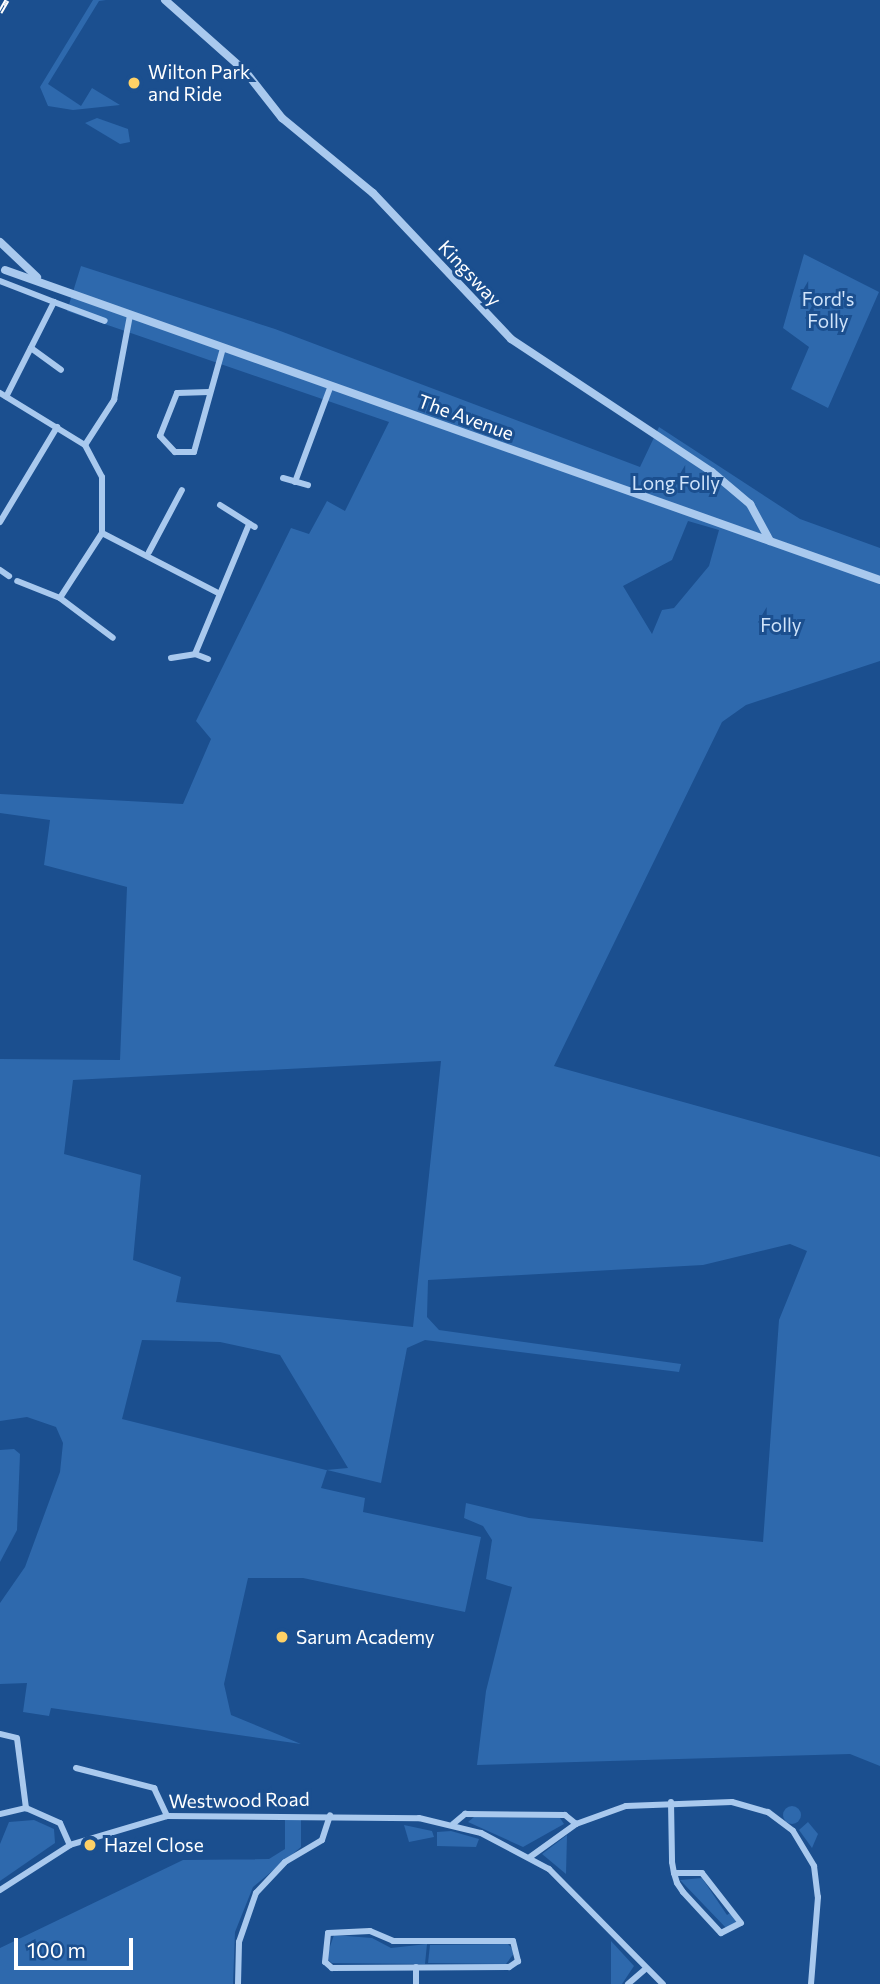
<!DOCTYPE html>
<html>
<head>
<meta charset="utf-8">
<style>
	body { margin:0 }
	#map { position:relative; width:880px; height:1984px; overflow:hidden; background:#1b4f8f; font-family:Commissioner,sans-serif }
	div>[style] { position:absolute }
	.green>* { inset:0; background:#2e69ad }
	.round { border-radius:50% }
	.minor>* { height:6px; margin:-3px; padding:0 3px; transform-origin:3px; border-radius:3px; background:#a9c9ee }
	.tertiary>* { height:8px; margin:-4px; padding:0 4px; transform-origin:4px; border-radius:4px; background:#a9c9ee }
	.rail>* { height:5px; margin-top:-2.5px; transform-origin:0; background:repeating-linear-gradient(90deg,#1b4f8f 0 8px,#fff 0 16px); box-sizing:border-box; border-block:2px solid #fff }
	.dots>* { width:19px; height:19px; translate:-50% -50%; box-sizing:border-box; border:4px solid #1b4f8f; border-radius:50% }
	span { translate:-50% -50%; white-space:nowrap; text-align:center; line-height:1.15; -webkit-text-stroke:6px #1b4f8f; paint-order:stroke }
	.poi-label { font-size:19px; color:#fff }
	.left { translate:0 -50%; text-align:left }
	.street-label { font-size:19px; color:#fff }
	.park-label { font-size:19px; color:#cfe3fa }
	.scale { position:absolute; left:14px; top:1938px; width:119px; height:32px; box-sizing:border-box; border:4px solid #fff; border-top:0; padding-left:9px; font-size:21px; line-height:24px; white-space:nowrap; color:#fff; -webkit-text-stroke:5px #1b4f8f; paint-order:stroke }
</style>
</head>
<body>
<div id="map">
	<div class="green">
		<div style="clip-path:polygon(93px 0,106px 0,99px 1px,48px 84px,81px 106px,92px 88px,120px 105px,73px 110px,48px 106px,40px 87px)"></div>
		<div style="clip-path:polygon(97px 118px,128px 129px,130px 142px,120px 144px,85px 123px)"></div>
		<div style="clip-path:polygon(804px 254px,879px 292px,828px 408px,791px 389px,809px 347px,783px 328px)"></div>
		<div style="clip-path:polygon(evenodd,81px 266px,275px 329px,640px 467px,659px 427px,800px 519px,880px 548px,880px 661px,746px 705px,722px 722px,554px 1066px,880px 1157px,880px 1766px,850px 1754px,477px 1765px,486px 1691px,512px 1587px,486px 1579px,492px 1540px,483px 1526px,464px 1518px,466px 1503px,529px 1518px,763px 1542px,779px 1320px,807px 1251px,790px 1244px,703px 1265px,428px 1280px,427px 1317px,439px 1330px,681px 1364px,679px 1372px,425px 1340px,407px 1348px,381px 1483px,327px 1470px,321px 1488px,365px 1498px,363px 1512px,481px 1537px,465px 1612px,303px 1578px,248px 1578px,224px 1684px,231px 1715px,301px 1744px,51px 1708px,49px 1716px,23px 1712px,27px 1683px,0 1684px,0 1603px,25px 1567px,60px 1472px,63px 1443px,56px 1427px,27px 1417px,0 1421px,0 1059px,120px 1060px,127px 887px,44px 865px,50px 820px,0 813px,0 794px,183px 804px,211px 739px,196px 721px,291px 528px,309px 534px,327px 501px,345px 511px,389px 422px,67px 311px,81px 266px,688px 521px,719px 530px,709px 566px,674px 608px,662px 610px,652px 634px,623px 586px,672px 560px,688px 521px,81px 266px,441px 1061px,413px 1327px,176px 1302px,181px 1277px,133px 1260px,141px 1175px,64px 1154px,73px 1080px,441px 1061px,81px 266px,142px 1340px,220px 1342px,280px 1355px,348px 1468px,326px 1470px,122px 1419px,142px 1340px)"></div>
		<div style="clip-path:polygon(14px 1449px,20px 1454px,17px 1530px,0 1562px,0 1450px)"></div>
		<div class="round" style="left:783px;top:1806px;width:18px;height:18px"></div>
		<div style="clip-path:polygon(474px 1817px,560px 1818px,564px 1824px,523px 1847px,468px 1822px)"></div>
		<div style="clip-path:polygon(34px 1820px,54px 1829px,55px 1843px,0 1881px,0 1844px,9px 1822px)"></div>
		<div style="clip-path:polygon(285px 1820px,301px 1820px,301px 1847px,253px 1887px,235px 1932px,233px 1984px,0 1984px,0 1948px,183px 1860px,269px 1859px,285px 1849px)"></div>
		<div style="clip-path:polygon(808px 1822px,818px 1834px,812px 1848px,799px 1830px)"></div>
		<div style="clip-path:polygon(404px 1825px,432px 1831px,434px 1837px,409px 1842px)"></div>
		<div style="clip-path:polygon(451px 1831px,479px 1839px,476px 1847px,437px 1846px,437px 1832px)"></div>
		<div style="clip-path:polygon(567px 1835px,566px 1874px,542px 1854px)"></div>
		<div style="clip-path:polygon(702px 1878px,727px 1915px,733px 1911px,737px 1921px,728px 1930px,680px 1880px)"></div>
		<div style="clip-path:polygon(334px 1935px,372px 1938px,391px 1948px,427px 1944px,425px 1964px,332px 1963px,326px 1958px)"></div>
		<div style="clip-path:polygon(611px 1941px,634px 1966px,622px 1984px,611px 1984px)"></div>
		<div style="clip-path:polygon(508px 1944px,515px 1952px,506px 1964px,428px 1963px,430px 1945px)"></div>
	</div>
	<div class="minor">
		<div style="left:0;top:281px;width:58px;rotate:21.3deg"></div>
		<div style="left:54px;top:302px;width:106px;rotate:116.8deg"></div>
		<div style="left:54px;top:302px;width:54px;rotate:20.4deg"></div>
		<div style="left:31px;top:348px;width:37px;rotate:36deg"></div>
		<div style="left:209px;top:392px;width:32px;rotate:178deg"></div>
		<div style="left:177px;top:393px;width:46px;rotate:111.6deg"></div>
		<div style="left:160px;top:436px;width:22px;rotate:47deg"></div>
		<div style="left:175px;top:452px;width:19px"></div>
		<div style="left:194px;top:452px;width:108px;rotate:-74.4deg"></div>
		<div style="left:0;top:393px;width:100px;rotate:31.5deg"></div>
		<div style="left:85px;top:445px;width:36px;rotate:62deg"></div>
		<div style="left:102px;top:477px;width:56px;rotate:90deg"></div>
		<div style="left:102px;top:533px;width:77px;rotate:122.9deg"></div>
		<div style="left:60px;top:598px;width:46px;rotate:-158.4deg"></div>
		<div style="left:85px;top:445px;width:54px;rotate:-57.2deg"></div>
		<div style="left:114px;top:400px;width:86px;rotate:-79.3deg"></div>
		<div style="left:283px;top:478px;width:26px;rotate:16deg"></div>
		<div style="left:295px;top:482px;width:103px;rotate:-69.6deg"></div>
		<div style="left:220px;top:505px;width:41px;rotate:32.2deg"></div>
		<div style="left:0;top:522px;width:111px;rotate:-59deg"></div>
		<div style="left:102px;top:533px;width:131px;rotate:27.3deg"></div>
		<div style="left:149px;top:552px;width:70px;rotate:-62deg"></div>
		<div style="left:0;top:570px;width:11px;rotate:34deg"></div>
		<div style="left:60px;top:598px;width:66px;rotate:37deg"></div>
		<div style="left:195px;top:654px;width:14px;rotate:21deg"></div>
		<div style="left:171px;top:658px;width:24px;rotate:-9deg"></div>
		<div style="left:195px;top:654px;width:141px;rotate:-67.4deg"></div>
		<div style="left:0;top:1734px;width:17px;rotate:13deg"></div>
		<div style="left:17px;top:1738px;width:71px;rotate:82.7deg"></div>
		<div style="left:76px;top:1768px;width:81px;rotate:14.4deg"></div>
		<div style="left:154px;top:1788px;width:31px;rotate:65deg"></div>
		<div style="left:671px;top:1802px;width:60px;rotate:89deg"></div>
		<div style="left:672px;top:1862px;width:11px;rotate:80deg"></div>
		<div style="left:674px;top:1873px;width:10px;rotate:73deg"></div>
		<div style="left:677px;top:1883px;width:11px;rotate:56deg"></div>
		<div style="left:683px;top:1892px;width:56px;rotate:47.2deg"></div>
		<div style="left:721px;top:1933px;width:22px;rotate:-27deg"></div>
		<div style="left:741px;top:1923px;width:63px;rotate:-128deg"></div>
		<div style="left:702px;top:1873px;width:28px;rotate:180deg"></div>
		<div style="left:0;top:1814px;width:27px;rotate:-13deg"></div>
		<div style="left:26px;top:1808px;width:37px;rotate:24deg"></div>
		<div style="left:60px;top:1823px;width:24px;rotate:66deg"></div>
		<div style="left:453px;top:1824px;width:16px;rotate:-40deg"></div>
		<div style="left:465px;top:1814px;width:100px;rotate:0.6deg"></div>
		<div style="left:565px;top:1815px;width:14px;rotate:39deg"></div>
		<div style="left:530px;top:1857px;width:57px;rotate:-35.7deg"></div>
		<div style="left:576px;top:1824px;width:53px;rotate:-19.8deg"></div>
		<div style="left:626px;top:1806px;width:106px;rotate:-2.2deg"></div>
		<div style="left:732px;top:1802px;width:37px;rotate:16deg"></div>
		<div style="left:768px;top:1812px;width:31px;rotate:37deg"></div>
		<div style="left:793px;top:1831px;width:41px;rotate:59deg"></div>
		<div style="left:814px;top:1866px;width:31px;rotate:83deg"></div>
		<div style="left:818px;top:1897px;width:87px;rotate:94.6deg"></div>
		<div style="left:0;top:1890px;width:83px;rotate:-32.7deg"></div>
		<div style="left:70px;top:1845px;width:101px;rotate:-16.6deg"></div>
		<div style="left:167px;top:1816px;width:252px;rotate:0.5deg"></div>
		<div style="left:419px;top:1818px;width:64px;rotate:13.6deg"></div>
		<div style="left:481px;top:1833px;width:77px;rotate:27.9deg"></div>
		<div style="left:549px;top:1869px;width:162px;rotate:45.3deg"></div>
		<div style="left:370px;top:1931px;width:25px;rotate:23deg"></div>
		<div style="left:393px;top:1941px;width:120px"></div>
		<div style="left:513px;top:1941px;width:21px;rotate:76deg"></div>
		<div style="left:518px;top:1961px;width:11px;rotate:146deg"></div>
		<div style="left:509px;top:1967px;width:177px;rotate:179.7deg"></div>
		<div style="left:332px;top:1968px;width:9px;rotate:-139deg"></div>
		<div style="left:325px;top:1962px;width:29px;rotate:-84deg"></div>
		<div style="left:328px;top:1933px;width:42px;rotate:-2.7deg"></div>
		<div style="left:238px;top:1984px;width:42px;rotate:-88.6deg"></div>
		<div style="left:239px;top:1942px;width:52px;rotate:-70.9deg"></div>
		<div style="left:256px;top:1893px;width:42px;rotate:-46.9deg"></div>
		<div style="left:285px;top:1862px;width:43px;rotate:-30.7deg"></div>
		<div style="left:322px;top:1840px;width:26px;rotate:-72deg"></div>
		<div style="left:416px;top:1984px;width:17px;rotate:-90deg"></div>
		<div style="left:628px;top:1984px;width:23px;rotate:-41deg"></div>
	</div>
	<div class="tertiary">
		<div style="left:165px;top:0;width:107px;rotate:41.6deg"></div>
		<div style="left:245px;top:71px;width:60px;rotate:51.8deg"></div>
		<div style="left:282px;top:118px;width:118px;rotate:39.5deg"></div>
		<div style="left:373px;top:193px;width:201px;rotate:46.6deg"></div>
		<div style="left:511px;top:339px;width:241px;rotate:33.5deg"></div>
		<div style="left:712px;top:472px;width:50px;rotate:40.1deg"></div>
		<div style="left:750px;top:504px;width:42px;rotate:61.6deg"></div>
		<div style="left:0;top:242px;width:51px;rotate:43.4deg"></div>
		<div style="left:5px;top:270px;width:928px;rotate:19.51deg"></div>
	</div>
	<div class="rail">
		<div style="left:0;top:12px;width:14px;rotate:-60deg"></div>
	</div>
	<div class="dots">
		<div style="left:134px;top:83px;background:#ffd166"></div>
		<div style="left:282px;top:1637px;background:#ffd166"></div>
		<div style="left:90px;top:1845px;background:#ffd166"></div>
	</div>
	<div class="poi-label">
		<span class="left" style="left:148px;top:83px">Wilton Park<br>and Ride</span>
		<span class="left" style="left:296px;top:1637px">Sarum Academy</span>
		<span class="left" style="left:104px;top:1845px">Hazel Close</span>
	</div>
	<div class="street-label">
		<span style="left:470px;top:273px;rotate:47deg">Kingsway</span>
		<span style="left:466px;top:417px;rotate:20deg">The Avenue</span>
		<span style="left:239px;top:1800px;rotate:-1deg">Westwood Road</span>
	</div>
	<div class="park-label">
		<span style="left:828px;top:310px">Ford's<br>Folly</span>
		<span style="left:676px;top:483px">Long Folly</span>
		<span style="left:781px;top:625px">Folly</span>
	</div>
	<div class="scale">100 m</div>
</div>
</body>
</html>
